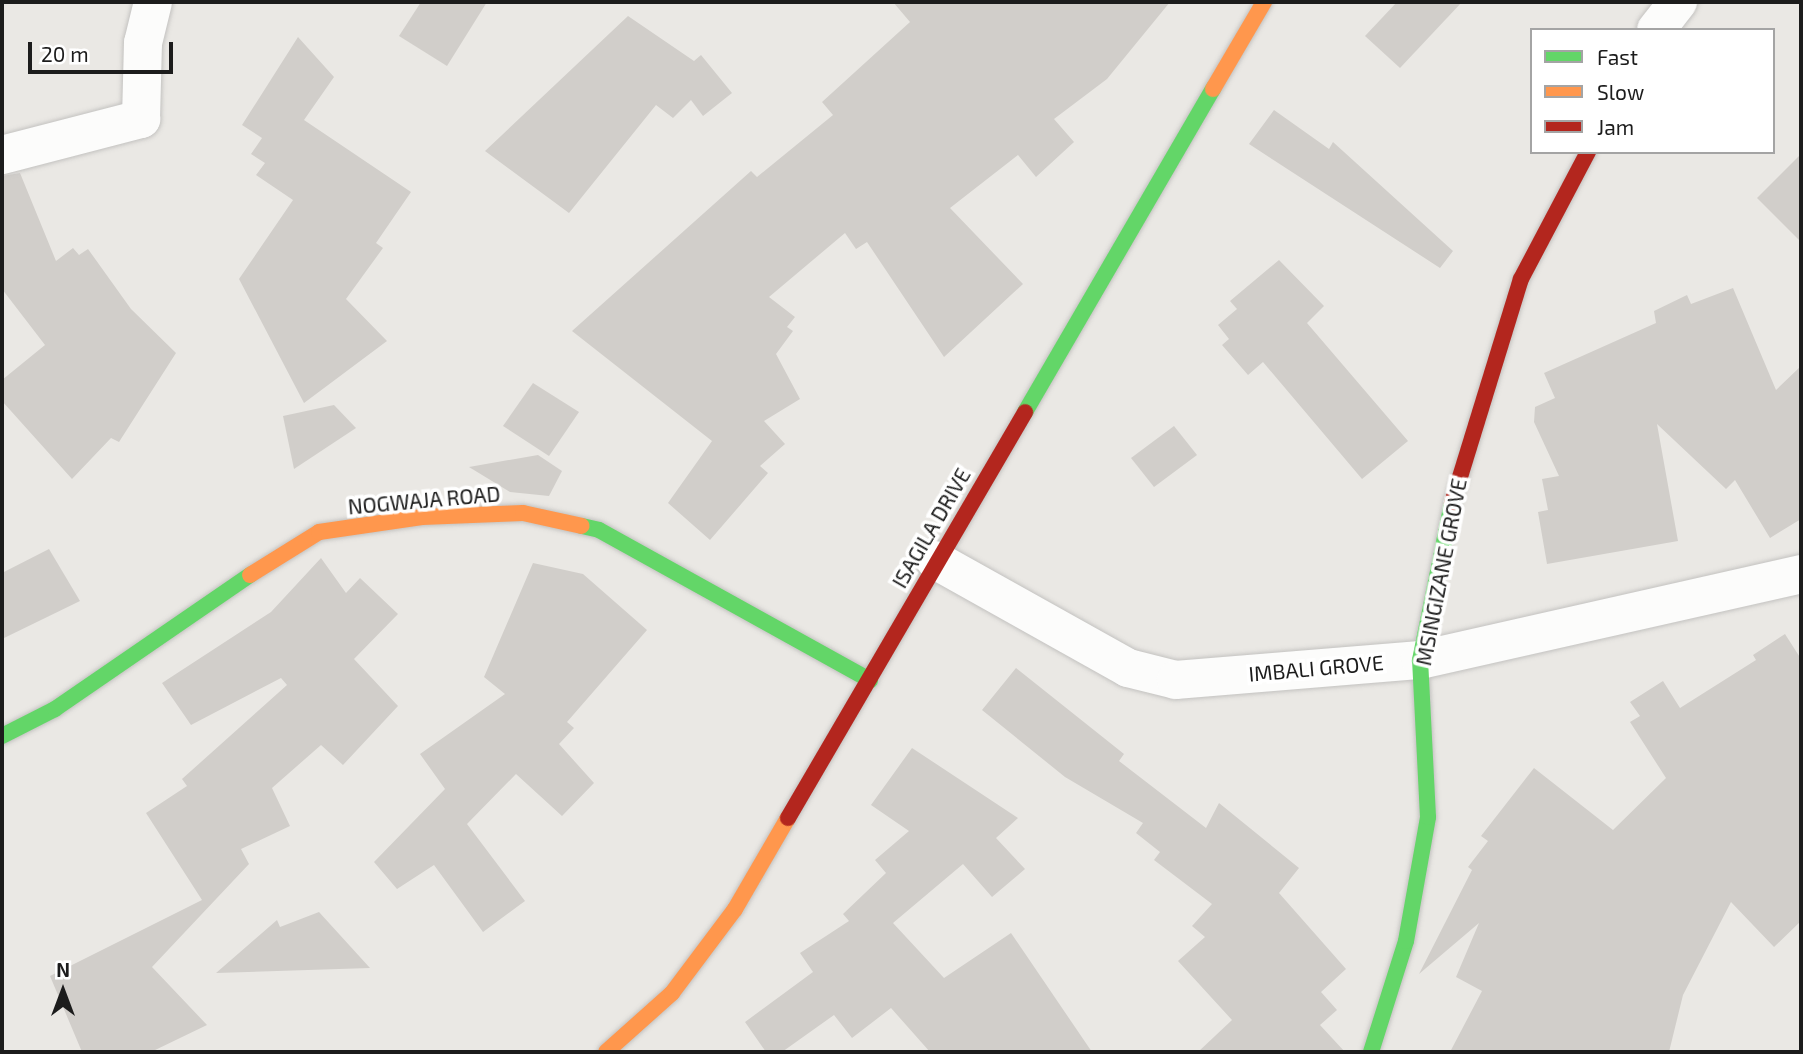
<!DOCTYPE html>
<html>
<head>
<meta charset="utf-8">
<style>
	body { margin:0 }
	#map { position:relative; width:1803px; height:1054px; overflow:hidden; background:#eae8e4; font-family:"Exo 2",sans-serif }
	div>[style] { position:absolute }
	.building>* { inset:0; background:#d1ceca }
	.roads { filter:drop-shadow(0 0 2px #c3c2c0) drop-shadow(0 0 2px #c3c2c0) }
	.street>* { height:38px; margin:-19px; padding:0 19px; transform-origin:19px; border-radius:19px; background:#fcfcfb }
	.fast>* { height:16px; margin:-8px; padding:0 8px; transform-origin:8px; border-radius:8px; background:#63d668 }
	.slow>* { height:16px; margin:-8px; padding:0 8px; transform-origin:8px; border-radius:8px; background:#ff974d }
	.jam>* { height:16px; margin:-8px; padding:0 8px; transform-origin:8px; border-radius:8px; background:#b3261e }
	span { translate:-50% -50%; white-space:nowrap; text-align:center; line-height:1.15; -webkit-text-stroke:7px #fff; paint-order:stroke }
	.street-label { font-size:21px; color:#1c1c1c }
	.frame { position:absolute; inset:0; border:4px solid #1c1c1c; pointer-events:none }
	.legend { position:absolute; left:1530px; top:28px; width:245px; height:126px; box-sizing:border-box; background:#fff; border:2px solid #a4a4a4; margin:0; padding:9px 12px; list-style:none; font-size:21px; color:#1c1c1c }
	.legend li { display:flex; align-items:center; gap:14px; height:35px }
	.legend b { width:35px; border:2px solid #a4a4a4 }
	.north { position:absolute; left:28px; top:956px; width:70px; height:70px; -webkit-text-stroke:5px #fff; paint-order:stroke; rotate:0deg; font-size:19px; font-weight:700; line-height:28px; text-align:center; color:#1c1c1c }
	.north::after { content:''; display:block; margin:auto; width:24px; height:32px; background:#1c1c1c; clip-path:polygon(50% 0,100% 100%,50% 72%,0 100%) }
	.scale { position:absolute; left:28px; top:42px; width:145px; height:32px; box-sizing:border-box; border:4px solid #1c1c1c; border-top:0; padding-left:9px; font-size:21px; line-height:24px; white-space:nowrap; color:#1c1c1c; -webkit-text-stroke:5px #fff; paint-order:stroke }
</style>
</head>
<body>
<div id="map">
	<div class="building">
		<div style="clip-path:polygon(421px 2px,487px 2px,447px 66px,399px 36px)"></div>
		<div style="clip-path:polygon(893px 2px,1170px 2px,1107px 79px,1054px 119px,1074px 142px,1036px 177px,1018px 155px,950px 208px,1023px 284px,944px 357px,867px 242px,856px 249px,845px 233px,769px 297px,795px 317px,787px 327px,793px 331px,776px 354px,800px 399px,764px 421px,785px 444px,760px 466px,768px 473px,710px 540px,668px 503px,712px 441px,572px 331px,751px 171px,757px 177px,833px 115px,822px 102px,910px 22px)"></div>
		<div style="clip-path:polygon(1397px 2px,1462px 2px,1400px 68px,1365px 36px)"></div>
		<div style="clip-path:polygon(628px 16px,694px 61px,701px 55px,732px 93px,703px 116px,691px 100px,673px 118px,656px 105px,569px 213px,485px 151px)"></div>
		<div style="clip-path:polygon(298px 37px,334px 77px,304px 120px,411px 192px,376px 243px,383px 248px,346px 299px,387px 341px,304px 403px,239px 279px,293px 200px,256px 175px,265px 163px,251px 154px,262px 138px,242px 125px)"></div>
		<div style="clip-path:polygon(1274px 110px,1329px 149px,1333px 142px,1453px 251px,1440px 268px,1249px 144px)"></div>
		<div style="clip-path:polygon(1801px 154px,1801px 242px,1757px 198px)"></div>
		<div style="clip-path:polygon(20px 173px,56px 261px,73px 248px,79px 255px,88px 249px,131px 309px,176px 353px,119px 442px,111px 438px,72px 479px,2px 401px,2px 380px,45px 345px,2px 289px,2px 176px)"></div>
		<div style="clip-path:polygon(1279px 260px,1324px 306px,1307px 323px,1408px 441px,1362px 479px,1263px 362px,1248px 375px,1222px 345px,1229px 339px,1218px 325px,1237px 309px,1230px 301px)"></div>
		<div style="clip-path:polygon(1733px 288px,1776px 390px,1801px 366px,1801px 519px,1770px 538px,1735px 480px,1726px 489px,1657px 424px,1678px 541px,1547px 564px,1538px 512px,1548px 510px,1542px 479px,1559px 476px,1534px 422px,1535px 407px,1555px 398px,1544px 373px,1656px 323px,1654px 311px,1687px 295px,1691px 304px)"></div>
		<div style="clip-path:polygon(533px 383px,579px 412px,549px 456px,503px 426px)"></div>
		<div style="clip-path:polygon(334px 405px,356px 428px,294px 469px,283px 416px)"></div>
		<div style="clip-path:polygon(1174px 426px,1197px 455px,1154px 487px,1131px 458px)"></div>
		<div style="clip-path:polygon(538px 455px,562px 471px,549px 496px,510px 492px,469px 467px)"></div>
		<div style="clip-path:polygon(49px 549px,80px 601px,2px 639px,2px 573px)"></div>
		<div style="clip-path:polygon(321px 558px,346px 593px,360px 578px,398px 614px,354px 659px,398px 706px,343px 765px,321px 745px,272px 788px,290px 826px,241px 849px,249px 864px,152px 967px,207px 1025px,151px 1052px,82px 1052px,50px 976px,202px 900px,146px 813px,187px 786px,182px 779px,287px 685px,281px 678px,191px 725px,162px 683px,271px 612px)"></div>
		<div style="clip-path:polygon(533px 563px,583px 574px,647px 630px,567px 722px,574px 728px,559px 744px,594px 783px,562px 816px,516px 774px,467px 824px,525px 901px,483px 932px,434px 865px,397px 889px,374px 862px,445px 789px,420px 754px,505px 694px,484px 677px)"></div>
		<div style="clip-path:polygon(1785px 634px,1801px 659px,1801px 921px,1774px 947px,1731px 902px,1683px 995px,1669px 1052px,1450px 1052px,1482px 991px,1456px 977px,1479px 923px,1419px 974px,1472px 870px,1468px 867px,1488px 841px,1481px 836px,1534px 768px,1613px 830px,1666px 778px,1630px 722px,1640px 716px,1630px 702px,1663px 681px,1680px 708px,1756px 660px,1753px 655px)"></div>
		<div style="clip-path:polygon(1016px 668px,1124px 754px,1119px 761px,1206px 828px,1219px 803px,1299px 868px,1279px 893px,1346px 969px,1321px 992px,1337px 1010px,1320px 1025px,1345px 1052px,1198px 1052px,1232px 1020px,1178px 961px,1205px 937px,1192px 926px,1212px 904px,1154px 860px,1160px 852px,1136px 833px,1143px 823px,1065px 777px,982px 710px)"></div>
		<div style="clip-path:polygon(912px 748px,1018px 818px,996px 838px,1025px 869px,992px 897px,963px 864px,893px 923px,944px 978px,1011px 933px,1092px 1052px,930px 1052px,891px 1008px,852px 1038px,834px 1015px,782px 1052px,766px 1052px,745px 1022px,813px 972px,800px 953px,849px 921px,843px 914px,886px 873px,875px 860px,909px 831px,871px 805px)"></div>
		<div style="clip-path:polygon(319px 912px,370px 968px,216px 973px,277px 920px,280px 927px)"></div>
	</div>
	<div class="roads">
		<div class="street">
			<div style="left:1656px;top:30px;width:36px;rotate:-52deg"></div>
			<div style="left:2px;top:155px;width:144px;rotate:-14.5deg"></div>
			<div style="left:141px;top:119px;width:76px;rotate:-88.5deg"></div>
			<div style="left:143px;top:43px;width:42px;rotate:-76.3deg"></div>
			<div style="left:935px;top:560px;width:221px;rotate:29.2deg"></div>
			<div style="left:1128px;top:668px;width:49px;rotate:14deg"></div>
			<div style="left:1176px;top:680px;width:245px;rotate:-4.7deg"></div>
			<div style="left:1420px;top:660px;width:391px;rotate:-12.7deg"></div>
		</div>
		<div class="fast">
			<div style="left:1025px;top:412px;width:374px;rotate:-59.8deg"></div>
			<div style="left:582px;top:526px;width:17px;rotate:13deg"></div>
			<div style="left:599px;top:530px;width:310px;rotate:29deg"></div>
			<div style="left:2px;top:736px;width:59px;rotate:-27deg"></div>
			<div style="left:55px;top:709px;width:237px;rotate:-34.5deg"></div>
			<div style="left:1371px;top:1052px;width:116px;rotate:-72.5deg"></div>
			<div style="left:1406px;top:941px;width:126px;rotate:-79.9deg"></div>
			<div style="left:1428px;top:817px;width:157px;rotate:-92.9deg"></div>
			<div style="left:1420px;top:660px;width:160px;rotate:-78.5deg"></div>
		</div>
		<div class="slow">
			<div style="left:1213px;top:89px;width:101px;rotate:-59.6deg"></div>
			<div style="left:250px;top:575px;width:81px;rotate:-31.9deg"></div>
			<div style="left:319px;top:532px;width:104px;rotate:-8.3deg"></div>
			<div style="left:422px;top:517px;width:101px;rotate:-2.3deg"></div>
			<div style="left:523px;top:513px;width:60px;rotate:12.4deg"></div>
			<div style="left:606px;top:1052px;width:89px;rotate:-41.8deg"></div>
			<div style="left:672px;top:993px;width:105px;rotate:-53.1deg"></div>
			<div style="left:735px;top:909px;width:105px;rotate:-59.8deg"></div>
		</div>
		<div class="jam">
			<div style="left:1452px;top:503px;width:234px;rotate:-72.9deg"></div>
			<div style="left:1521px;top:279px;width:144px;rotate:-62.2deg"></div>
			<div style="left:788px;top:818px;width:470px;rotate:-59.7deg"></div>
		</div>
	</div>
	<div class="street-label">
		<span style="left:424px;top:500px;rotate:-5deg">NOGWAJA ROAD</span>
		<span style="left:931px;top:528px;rotate:-60deg">ISAGILA DRIVE</span>
		<span style="left:1441px;top:572px;rotate:-79deg">MSINGIZANE GROVE</span>
		<span style="left:1316px;top:668px;rotate:-5deg">IMBALI GROVE</span>
	</div>
	<div class="frame"></div>
	<ul class="legend">
	<li><b style="height:9px;background:#63d668"></b>Fast</li>
	<li><b style="height:9px;background:#ff974d"></b>Slow</li>
	<li><b style="height:9px;background:#b3261e"></b>Jam</li>
	</ul>
	<div class="north">N</div>
	<div class="scale">20 m</div>
</div>
</body>
</html>
